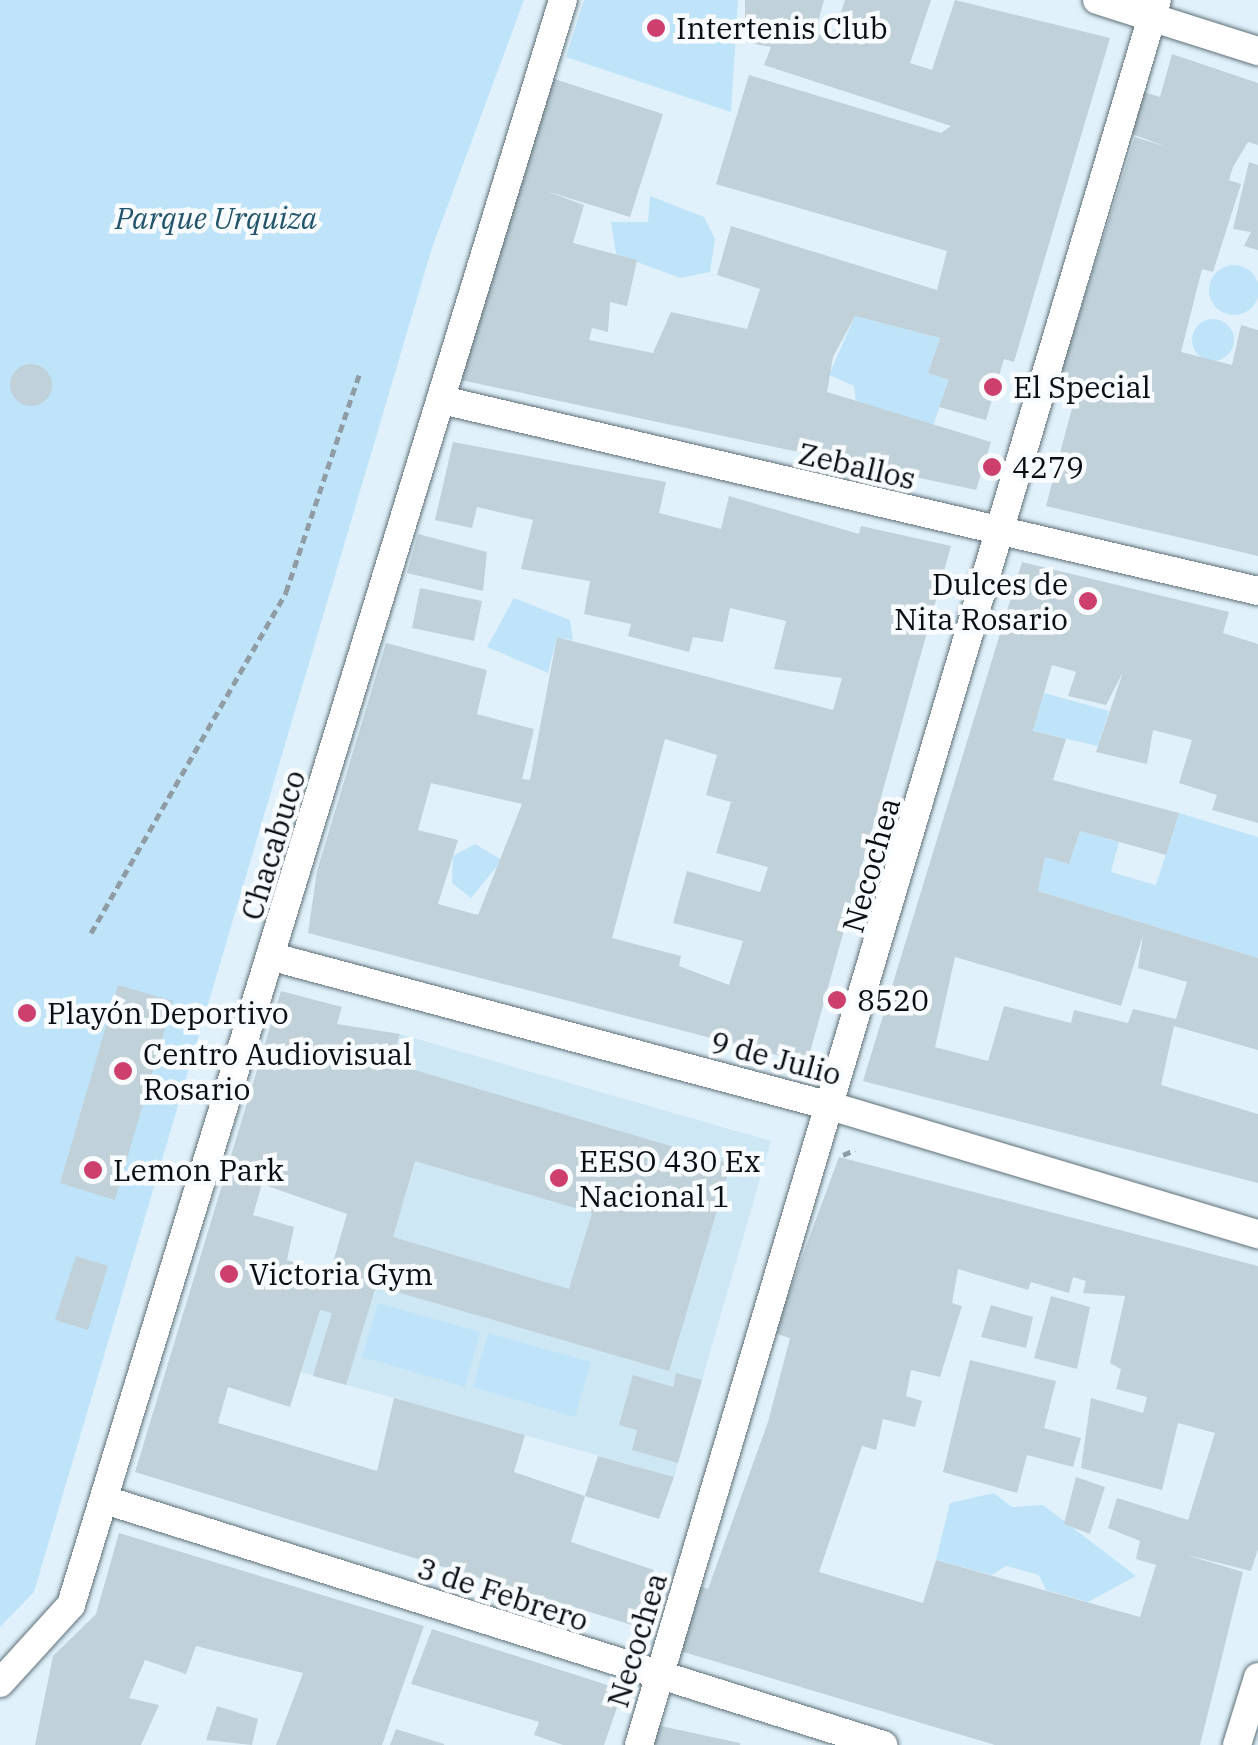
<!DOCTYPE html>
<html>
<head>
<meta charset="utf-8">
<style>
	body { margin:0 }
	#map { position:relative; width:1258px; height:1745px; overflow:hidden; background:#e0f1fb; font-family:"IBM Plex Serif",serif }
	div>[style] { position:absolute }
	.built>* { inset:0; background:#cee7f5 }
	.green>* { inset:0; background:#bfe4f9 }
	.round { border-radius:50% }
	.building>* { inset:0; background:#c0d1da }
	.path>* { height:5px; margin-top:-2.5px; transform-origin:0; background:repeating-linear-gradient(90deg,#8f9ca4 0 8px,transparent 0 13px) }
	.roads { filter:drop-shadow(0 0 2px #5f6f77) drop-shadow(0 0 2px #5f6f77) }
	.minor>* { height:28px; margin:-14px; padding:0 14px; transform-origin:14px; border-radius:14px; background:#fff }
	.dots>* { width:28px; height:28px; translate:-50% -50%; box-sizing:border-box; border:5px solid #f9fcfe; border-radius:50% }
	span { translate:-50% -50%; white-space:nowrap; text-align:center; line-height:1.15; -webkit-text-stroke:9px #f9fcfe; paint-order:stroke }
	.poi-label { font-size:30px; color:#080e11 }
	.left { translate:0 -50%; text-align:left }
	.right { translate:-100% -50%; text-align:right }
	.park-label { font-size:30px; color:#21536b; font-style:italic }
	.street-label { font-size:30px; color:#080e11 }
</style>
</head>
<body>
<div id="map">
	<div class="built">
		<div style="clip-path:polygon(400px 1034px,771px 1141px,674px 1477px,301px 1372px)"></div>
	</div>
	<div class="green">
		<div style="clip-path:polygon(0 0,524px 0,432px 248px,34px 1592px,0 1627px)"></div>
		<div style="clip-path:polygon(584px 0,738px 0,731px 112px,566px 57px)"></div>
		<div style="clip-path:polygon(650px 196px,704px 217px,715px 239px,710px 272px,680px 278px,616px 254px,611px 222px,648px 222px)"></div>
		<div class="round" style="left:1209px;top:265px;width:50px;height:50px"></div>
		<div style="clip-path:polygon(855px 316px,940px 338px,928px 373px,949px 380px,933px 426px,856px 402px,854px 386px,829px 375px)"></div>
		<div class="round" style="left:1192px;top:319px;width:42px;height:42px"></div>
		<div style="clip-path:polygon(514px 598px,570px 620px,573px 640px,557px 637px,548px 673px,487px 647px)"></div>
		<div style="clip-path:polygon(1044px 693px,1109px 711px,1098px 746px,1033px 731px)"></div>
		<div style="clip-path:polygon(1179px 813px,1258px 837px,1258px 958px,1038px 891px,1045px 857px,1069px 863px,1080px 831px,1119px 842px,1111px 872px,1156px 885px)"></div>
		<div style="clip-path:polygon(475px 844px,502px 860px,471px 898px,452px 883px,453px 856px)"></div>
		<div style="clip-path:polygon(378px 1303px,480px 1332px,465px 1387px,362px 1357px)"></div>
		<div style="clip-path:polygon(488px 1333px,591px 1362px,575px 1417px,473px 1387px)"></div>
		<div style="clip-path:polygon(994px 1493px,1012px 1507px,1043px 1505px,1136px 1576px,1088px 1602px,1046px 1590px,1039px 1575px,1006px 1566px,992px 1575px,936px 1560px,950px 1503px)"></div>
	</div>
	<div class="building">
		<div style="clip-path:polygon(745px 0,824px 0,815px 33px,832px 39px,845px 0,931px 0,910px 63px,932px 70px,955px 0,1110px 38px,1014px 362px,1004px 359px,986px 420px,939px 407px,949px 380px,928px 373px,940px 338px,855px 316px,833px 357px,827px 392px,991px 442px,976px 490px,456px 379px,548px 77px,663px 114px,630px 217px,546px 191px,584px 205px,573px 243px,637px 260px,627px 306px,610px 302px,608px 332px,592px 328px,589px 340px,653px 353px,671px 312px,747px 329px,760px 289px,717px 275px,731px 226px,937px 290px,947px 251px,716px 184px,749px 75px,941px 133px,951px 126px,764px 65px,771px 47px,745px 42px)"></div>
		<div style="clip-path:polygon(1172px 54px,1258px 83px,1258px 145px,1248px 142px,1233px 167px,1229px 180px,1241px 184px,1213px 272px,1202px 269px,1181px 352px,1232px 365px,1241px 325px,1258px 330px,1258px 556px,1046px 506px,1077px 389px,1058px 381px,1135px 137px,1167px 147px,1132px 134px,1144px 92px,1160px 97px)"></div>
		<div style="clip-path:polygon(1249px 162px,1258px 165px,1258px 250px,1244px 246px,1251px 232px,1233px 229px)"></div>
		<div class="round" style="left:10px;top:364px;width:42px;height:42px"></div>
		<div style="clip-path:polygon(evenodd,453px 442px,666px 482px,659px 513px,721px 529px,729px 496px,859px 534px,861px 526px,951px 546px,807px 1063px,308px 933px,317px 871px,386px 643px,487px 670px,477px 714px,534px 729px,522px 779px,530px 780px,557px 637px,833px 710px,842px 678px,774px 669px,786px 621px,730px 608px,723px 642px,693px 637px,689px 652px,628px 636px,631px 624px,584px 614px,590px 581px,521px 569px,533px 520px,477px 507px,472px 528px,435px 520px,453px 442px,665px 739px,717px 755px,706px 795px,731px 802px,716px 853px,768px 867px,760px 892px,687px 871px,673px 923px,743px 941px,729px 985px,679px 966px,681px 956px,612px 938px,665px 739px,453px 442px,431px 783px,522px 804px,478px 915px,438px 904px,458px 840px,418px 830px,431px 783px)"></div>
		<div style="clip-path:polygon(418px 534px,487px 552px,483px 591px,407px 573px)"></div>
		<div style="clip-path:polygon(evenodd,1022px 562px,1229px 612px,1223px 633px,1258px 644px,1258px 823px,1212px 810px,1217px 795px,1179px 783px,1192px 740px,1153px 730px,1147px 764px,1096px 752px,1123px 672px,1106px 705px,1068px 696px,1076px 672px,1052px 665px,1033px 731px,1066px 739px,1053px 780px,1179px 813px,1166px 855px,1080px 831px,1069px 864px,1045px 857px,1038px 891px,1258px 958px,1258px 1050px,1174px 1026px,1161px 1085px,1258px 1114px,1258px 1183px,863px 1081px,1022px 562px,1143px 935px,1138px 968px,1187px 982px,1176px 1019px,1133px 1009px,1128px 1023px,1074px 1010px,1071px 1023px,1004px 1006px,988px 1061px,935px 1047px,955px 957px,1121px 1006px,1143px 935px)"></div>
		<div style="clip-path:polygon(420px 588px,482px 601px,474px 641px,412px 628px)"></div>
		<div style="clip-path:polygon(118px 985px,173px 1001px,115px 1200px,60px 1183px)"></div>
		<div style="clip-path:polygon(evenodd,281px 991px,342px 1007px,337px 1024px,400px 1034px,391px 1063px,731px 1164px,669px 1371px,376px 1286px,346px 1385px,313px 1376px,332px 1313px,320px 1310px,290px 1407px,228px 1387px,218px 1423px,377px 1471px,394px 1398px,525px 1435px,514px 1472px,585px 1496px,571px 1542px,654px 1570px,632px 1625px,135px 1472px,281px 991px,415px 1161px,592px 1213px,569px 1289px,393px 1237px,415px 1161px,281px 991px,262px 1184px,347px 1214px,330px 1273px,287px 1260px,294px 1227px,253px 1215px,262px 1184px)"></div>
		<div style="clip-path:polygon(evenodd,839px 1157px,1258px 1266px,1258px 1549px,1251px 1571px,1183px 1554px,1243px 1572px,1200px 1745px,995px 1745px,680px 1651px,696px 1585px,708px 1589px,768px 1422px,790px 1338px,774px 1333px,839px 1157px,958px 1269px,1028px 1290px,1031px 1282px,1069px 1293px,1073px 1277px,1086px 1281px,1083px 1293px,1125px 1296px,1110px 1363px,1121px 1369px,1116px 1389px,1147px 1397px,1143px 1413px,1091px 1398px,1081px 1468px,1162px 1490px,1178px 1423px,1215px 1433px,1188px 1520px,1117px 1498px,1108px 1528px,1140px 1541px,1136px 1559px,1156px 1565px,1140px 1617px,936px 1560px,923px 1603px,819px 1572px,862px 1446px,876px 1450px,883px 1419px,915px 1427px,922px 1401px,906px 1396px,911px 1370px,940px 1377px,962px 1306px,952px 1303px,958px 1269px)"></div>
		<div style="clip-path:polygon(76px 1256px,108px 1266px,88px 1330px,55px 1320px)"></div>
		<div style="clip-path:polygon(1051px 1296px,1090px 1307px,1077px 1369px,1034px 1358px)"></div>
		<div style="clip-path:polygon(991px 1305px,1033px 1317px,1026px 1348px,981px 1337px)"></div>
		<div style="clip-path:polygon(970px 1360px,1056px 1381px,1044px 1428px,1081px 1438px,1073px 1467px,1027px 1455px,1017px 1493px,943px 1472px)"></div>
		<div style="clip-path:polygon(676px 1373px,702px 1380px,678px 1463px,632px 1450px,637px 1430px,619px 1425px,633px 1375px,673px 1387px)"></div>
		<div style="clip-path:polygon(598px 1456px,674px 1477px,659px 1519px,585px 1496px)"></div>
		<div style="clip-path:polygon(1076px 1477px,1105px 1487px,1090px 1534px,1064px 1524px)"></div>
		<div style="clip-path:polygon(119px 1533px,424px 1626px,382px 1745px,276px 1745px,303px 1673px,196px 1646px,186px 1674px,145px 1660px,129px 1698px,159px 1705px,141px 1745px,35px 1745px,53px 1656px,96px 1614px)"></div>
		<div style="clip-path:polygon(432px 1629px,623px 1690px,604px 1745px,563px 1745px,534px 1735px,539px 1722px,411px 1684px)"></div>
		<div style="clip-path:polygon(217px 1706px,258px 1719px,252px 1745px,206px 1740px)"></div>
		<div style="clip-path:polygon(656px 1725px,740px 1743px,740px 1745px,650px 1745px)"></div>
		<div style="clip-path:polygon(396px 1729px,444px 1744px,444px 1745px,390px 1745px)"></div>
	</div>
	<div class="path">
		<div style="left:91px;top:933px;width:393px;rotate:-60.2deg"></div>
		<div style="left:286px;top:592px;width:229px;rotate:-71.4deg"></div>
		<div style="left:843px;top:1155px;width:13px;rotate:-23deg"></div>
	</div>
	<div class="roads">
		<div class="minor">
			<div style="left:1097px;top:0;width:169px;rotate:17.6deg"></div>
			<div style="left:442px;top:400px;width:838px;rotate:13.17deg"></div>
			<div style="left:273px;top:957px;width:581px;rotate:14.97deg"></div>
			<div style="left:834px;top:1107px;width:443px;rotate:16.7deg"></div>
			<div style="left:105px;top:1500px;width:816px;rotate:17.48deg"></div>
			<div style="left:0;top:1683px;width:105px;rotate:-47.7deg"></div>
			<div style="left:71px;top:1605px;width:1679px;rotate:-72.96deg"></div>
			<div style="left:639px;top:1745px;width:1820px;rotate:-73.47deg"></div>
			<div style="left:1237px;top:1745px;width:71px;rotate:-72.8deg"></div>
		</div>
	</div>
	<div class="dots">
		<div style="left:656px;top:28px;background:#cd3f6d"></div>
		<div style="left:993px;top:387px;background:#cd3f6d"></div>
		<div style="left:992px;top:467px;background:#cd3f6d"></div>
		<div style="left:1088px;top:601px;background:#cd3f6d"></div>
		<div style="left:837px;top:1000px;background:#cd3f6d"></div>
		<div style="left:27px;top:1013px;background:#cd3f6d"></div>
		<div style="left:123px;top:1071px;background:#cd3f6d"></div>
		<div style="left:93px;top:1170px;background:#cd3f6d"></div>
		<div style="left:559px;top:1178px;background:#cd3f6d"></div>
		<div style="left:229px;top:1274px;background:#cd3f6d"></div>
	</div>
	<div class="poi-label">
		<span class="left" style="left:676px;top:28px">Intertenis Club</span>
		<span class="left" style="left:1013px;top:387px">El Special</span>
		<span class="left" style="left:1012px;top:467px">4279</span>
		<span class="right" style="left:1068px;top:601px">Dulces de<br>Nita Rosario</span>
		<span class="left" style="left:857px;top:1000px">8520</span>
		<span class="left" style="left:47px;top:1013px">Playón Deportivo</span>
		<span class="left" style="left:143px;top:1071px">Centro Audiovisual<br>Rosario</span>
		<span class="left" style="left:579px;top:1178px">EESO 430 Ex<br>Nacional 1</span>
		<span class="left" style="left:113px;top:1170px">Lemon Park</span>
		<span class="left" style="left:249px;top:1274px">Victoria Gym</span>
	</div>
	<div class="park-label">
		<span style="left:216px;top:218px">Parque Urquiza</span>
	</div>
	<div class="street-label">
		<span style="left:857px;top:466px;rotate:13deg">Zeballos</span>
		<span style="left:273px;top:845px;rotate:-73deg">Chacabuco</span>
		<span style="left:871px;top:865px;rotate:-74deg">Necochea</span>
		<span style="left:776px;top:1058px;rotate:15deg">9 de Julio</span>
		<span style="left:503px;top:1594px;rotate:18deg">3 de Febrero</span>
		<span style="left:637px;top:1640px;rotate:-73deg">Necochea</span>
	</div>
</div>
</body>
</html>
